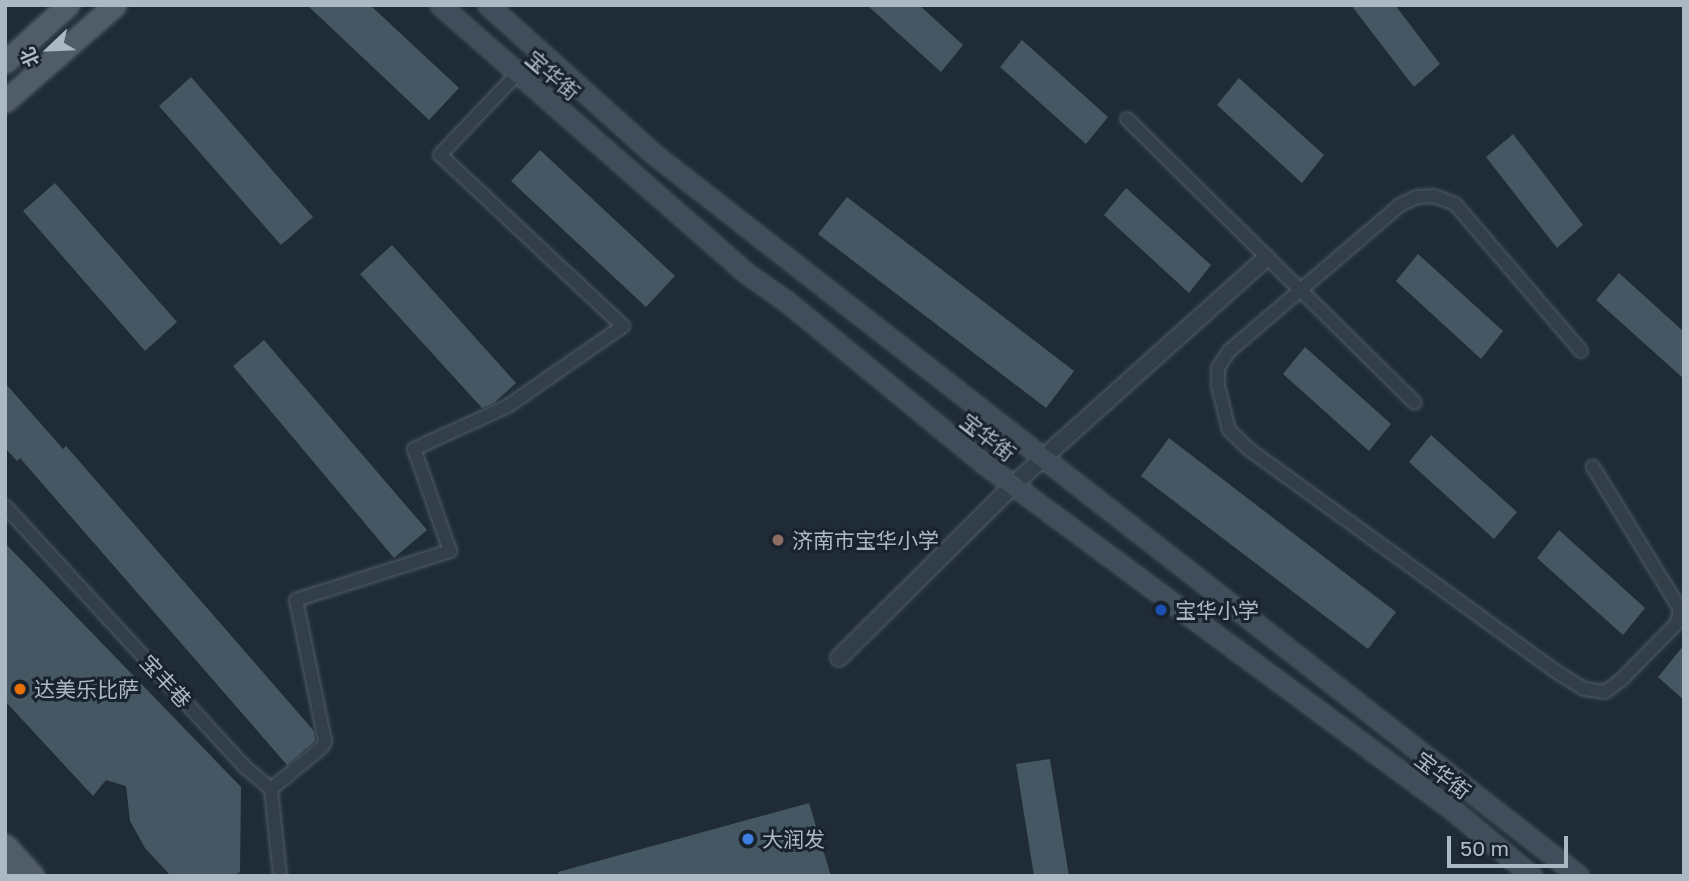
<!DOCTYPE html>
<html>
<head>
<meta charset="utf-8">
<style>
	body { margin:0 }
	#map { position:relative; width:1689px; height:881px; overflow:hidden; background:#1f2c38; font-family:"Golos Text","Noto Sans SC",sans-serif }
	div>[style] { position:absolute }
	.building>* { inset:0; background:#465764 }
	.roads { filter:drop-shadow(0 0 2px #505c66) drop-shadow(0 0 2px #505c66) }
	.minor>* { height:12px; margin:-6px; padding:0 6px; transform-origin:6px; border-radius:6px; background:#323e48 }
	.tertiary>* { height:16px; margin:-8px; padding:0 8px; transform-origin:8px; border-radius:8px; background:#323e48 }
	.secondary>* { height:18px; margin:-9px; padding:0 9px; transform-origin:9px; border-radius:9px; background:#404d5b }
	.primary>* { height:21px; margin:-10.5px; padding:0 10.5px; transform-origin:10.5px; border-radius:10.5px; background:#505d69 }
	.dots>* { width:19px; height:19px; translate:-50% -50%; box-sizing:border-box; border:4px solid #18232d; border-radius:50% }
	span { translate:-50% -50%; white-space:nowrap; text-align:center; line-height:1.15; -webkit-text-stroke:6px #18232d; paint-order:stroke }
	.street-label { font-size:21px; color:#acb9c5 }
	.poi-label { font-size:21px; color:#acb9c5 }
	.left { translate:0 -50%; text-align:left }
	.frame { position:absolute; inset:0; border:7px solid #acb9c5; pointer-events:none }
	.north { position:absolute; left:14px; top:14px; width:70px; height:70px; -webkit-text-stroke:5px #18232d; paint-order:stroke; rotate:247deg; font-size:19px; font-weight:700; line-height:28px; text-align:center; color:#acb9c5 }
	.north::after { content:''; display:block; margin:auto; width:24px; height:32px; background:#acb9c5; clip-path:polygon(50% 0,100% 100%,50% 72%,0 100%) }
	.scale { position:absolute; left:1447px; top:836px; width:121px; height:32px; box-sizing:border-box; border:4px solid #acb9c5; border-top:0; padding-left:9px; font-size:21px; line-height:24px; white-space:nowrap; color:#acb9c5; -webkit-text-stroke:5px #18232d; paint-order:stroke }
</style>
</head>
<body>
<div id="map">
	<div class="building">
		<div style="clip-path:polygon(307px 5px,370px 5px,459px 88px,429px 120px)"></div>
		<div style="clip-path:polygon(867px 5px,919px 5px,963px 45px,941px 72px)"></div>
		<div style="clip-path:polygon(1351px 5px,1395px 5px,1440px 64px,1414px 87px)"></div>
		<div style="clip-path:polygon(1022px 40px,1108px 117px,1086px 144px,1000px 67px)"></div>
		<div style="clip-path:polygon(191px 77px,313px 217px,281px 245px,159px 106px)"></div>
		<div style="clip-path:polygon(1239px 78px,1324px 155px,1302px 183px,1217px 105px)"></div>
		<div style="clip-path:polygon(1513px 134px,1583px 225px,1557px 248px,1486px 157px)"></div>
		<div style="clip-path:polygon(540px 150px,675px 276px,646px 307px,511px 181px)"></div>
		<div style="clip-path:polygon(55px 183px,177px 322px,145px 351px,23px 211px)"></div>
		<div style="clip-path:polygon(1126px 188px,1211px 265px,1189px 293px,1104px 215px)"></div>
		<div style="clip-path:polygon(847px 197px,1074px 371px,1046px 408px,818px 234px)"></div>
		<div style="clip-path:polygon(392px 245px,516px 383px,494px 403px,482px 408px,360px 274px)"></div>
		<div style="clip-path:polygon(1418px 254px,1503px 331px,1481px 359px,1396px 281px)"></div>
		<div style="clip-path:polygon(1619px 273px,1684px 332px,1684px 379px,1596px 300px)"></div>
		<div style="clip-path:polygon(264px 340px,427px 530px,394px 558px,233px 366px)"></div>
		<div style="clip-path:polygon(1305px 347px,1391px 424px,1369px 451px,1283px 374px)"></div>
		<div style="clip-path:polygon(5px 383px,63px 449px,66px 446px,314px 731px,315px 741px,287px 765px,20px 458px,17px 461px,5px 448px)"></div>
		<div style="clip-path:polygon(1431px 435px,1517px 512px,1494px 539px,1409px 462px)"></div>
		<div style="clip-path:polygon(1169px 438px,1396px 612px,1368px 649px,1141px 476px)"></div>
		<div style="clip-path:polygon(1559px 530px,1645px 608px,1623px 635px,1537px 558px)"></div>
		<div style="clip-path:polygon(5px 543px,241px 787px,240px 872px,233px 876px,171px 876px,145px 848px,130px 821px,126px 786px,106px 780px,93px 796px,5px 701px)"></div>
		<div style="clip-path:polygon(1684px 645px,1684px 700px,1658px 677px)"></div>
		<div style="clip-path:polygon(1050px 759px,1069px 876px,1034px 876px,1016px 764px)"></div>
		<div style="clip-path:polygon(809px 803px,831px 876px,559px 876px,558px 872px)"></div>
	</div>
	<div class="roads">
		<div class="minor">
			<div style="left:1127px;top:119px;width:404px;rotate:44.6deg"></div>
			<div style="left:1581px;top:351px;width:194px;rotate:-130.6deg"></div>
			<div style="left:1455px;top:204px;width:22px;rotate:-159deg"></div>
			<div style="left:1434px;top:196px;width:17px;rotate:177deg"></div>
			<div style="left:1417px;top:197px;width:19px;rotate:155deg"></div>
			<div style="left:1400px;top:205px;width:225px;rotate:139.5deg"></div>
			<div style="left:1229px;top:351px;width:20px;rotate:123deg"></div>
			<div style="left:1218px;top:368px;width:18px;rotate:90deg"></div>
			<div style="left:1218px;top:386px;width:45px;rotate:76deg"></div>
			<div style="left:1229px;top:430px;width:29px;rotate:44deg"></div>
			<div style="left:1250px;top:450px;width:382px;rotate:35.9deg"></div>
			<div style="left:1560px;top:674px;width:28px;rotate:32deg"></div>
			<div style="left:1584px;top:689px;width:21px;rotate:8deg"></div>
			<div style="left:1605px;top:692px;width:20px;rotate:-37deg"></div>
			<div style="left:1621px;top:680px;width:80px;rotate:-45.5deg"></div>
			<div style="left:1677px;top:623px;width:14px;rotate:-78deg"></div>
			<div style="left:1680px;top:609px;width:167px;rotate:-121.5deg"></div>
			<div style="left:5px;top:506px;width:355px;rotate:47.4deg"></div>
			<div style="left:245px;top:767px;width:34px;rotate:40deg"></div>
			<div style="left:271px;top:789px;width:87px;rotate:84.1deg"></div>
			<div style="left:271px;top:789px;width:66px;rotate:-39.5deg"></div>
			<div style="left:322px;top:747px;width:7px;rotate:-63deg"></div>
			<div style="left:325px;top:741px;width:144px;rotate:-101.6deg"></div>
			<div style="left:296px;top:600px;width:162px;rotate:-17.7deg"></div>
			<div style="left:450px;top:551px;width:108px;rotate:-109.4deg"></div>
			<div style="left:414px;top:449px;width:103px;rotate:-24.6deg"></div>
			<div style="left:508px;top:406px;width:140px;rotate:-34.8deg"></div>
			<div style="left:623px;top:326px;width:250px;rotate:-136.9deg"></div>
			<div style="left:440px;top:155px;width:112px;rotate:-46.5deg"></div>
		</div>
		<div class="tertiary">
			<div style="left:839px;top:658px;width:245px;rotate:-44.8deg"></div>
			<div style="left:1013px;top:485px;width:340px;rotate:-41.9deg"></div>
		</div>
		<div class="secondary">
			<div style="left:440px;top:5px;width:407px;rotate:41.2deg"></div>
			<div style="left:746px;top:273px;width:49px;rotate:35deg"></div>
			<div style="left:786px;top:301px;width:260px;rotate:39.4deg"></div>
			<div style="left:987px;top:466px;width:581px;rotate:36.46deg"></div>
			<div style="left:1454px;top:811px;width:102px;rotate:39.8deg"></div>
			<div style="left:488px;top:5px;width:219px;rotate:42deg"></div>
			<div style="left:651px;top:152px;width:1177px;rotate:37.96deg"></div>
		</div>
		<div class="primary">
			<div style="left:5px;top:62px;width:85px;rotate:-42.1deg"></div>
			<div style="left:5px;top:101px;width:146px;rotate:-41.1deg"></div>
			<div style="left:5px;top:845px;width:42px;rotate:47.9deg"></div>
			<div style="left:5px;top:869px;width:9px;rotate:49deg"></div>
		</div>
	</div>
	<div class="dots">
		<div style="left:778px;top:540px;background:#8d6e63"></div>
		<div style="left:1161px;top:610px;background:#1a4fb4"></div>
		<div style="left:20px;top:689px;background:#e8710a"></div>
		<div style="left:748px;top:839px;background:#3f7fe0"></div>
	</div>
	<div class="street-label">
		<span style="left:553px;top:75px;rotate:41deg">宝华街</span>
		<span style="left:988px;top:437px;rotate:38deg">宝华街</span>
		<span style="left:166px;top:681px;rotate:47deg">宝丰巷</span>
		<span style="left:1443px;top:775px;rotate:37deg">宝华街</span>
	</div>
	<div class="poi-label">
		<span class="left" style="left:792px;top:540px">济南市宝华小学</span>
		<span class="left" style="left:1175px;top:610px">宝华小学</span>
		<span class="left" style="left:34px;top:689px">达美乐比萨</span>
		<span class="left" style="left:762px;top:839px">大润发</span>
	</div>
	<div class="frame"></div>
	<div class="north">北</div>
	<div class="scale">50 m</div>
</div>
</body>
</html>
